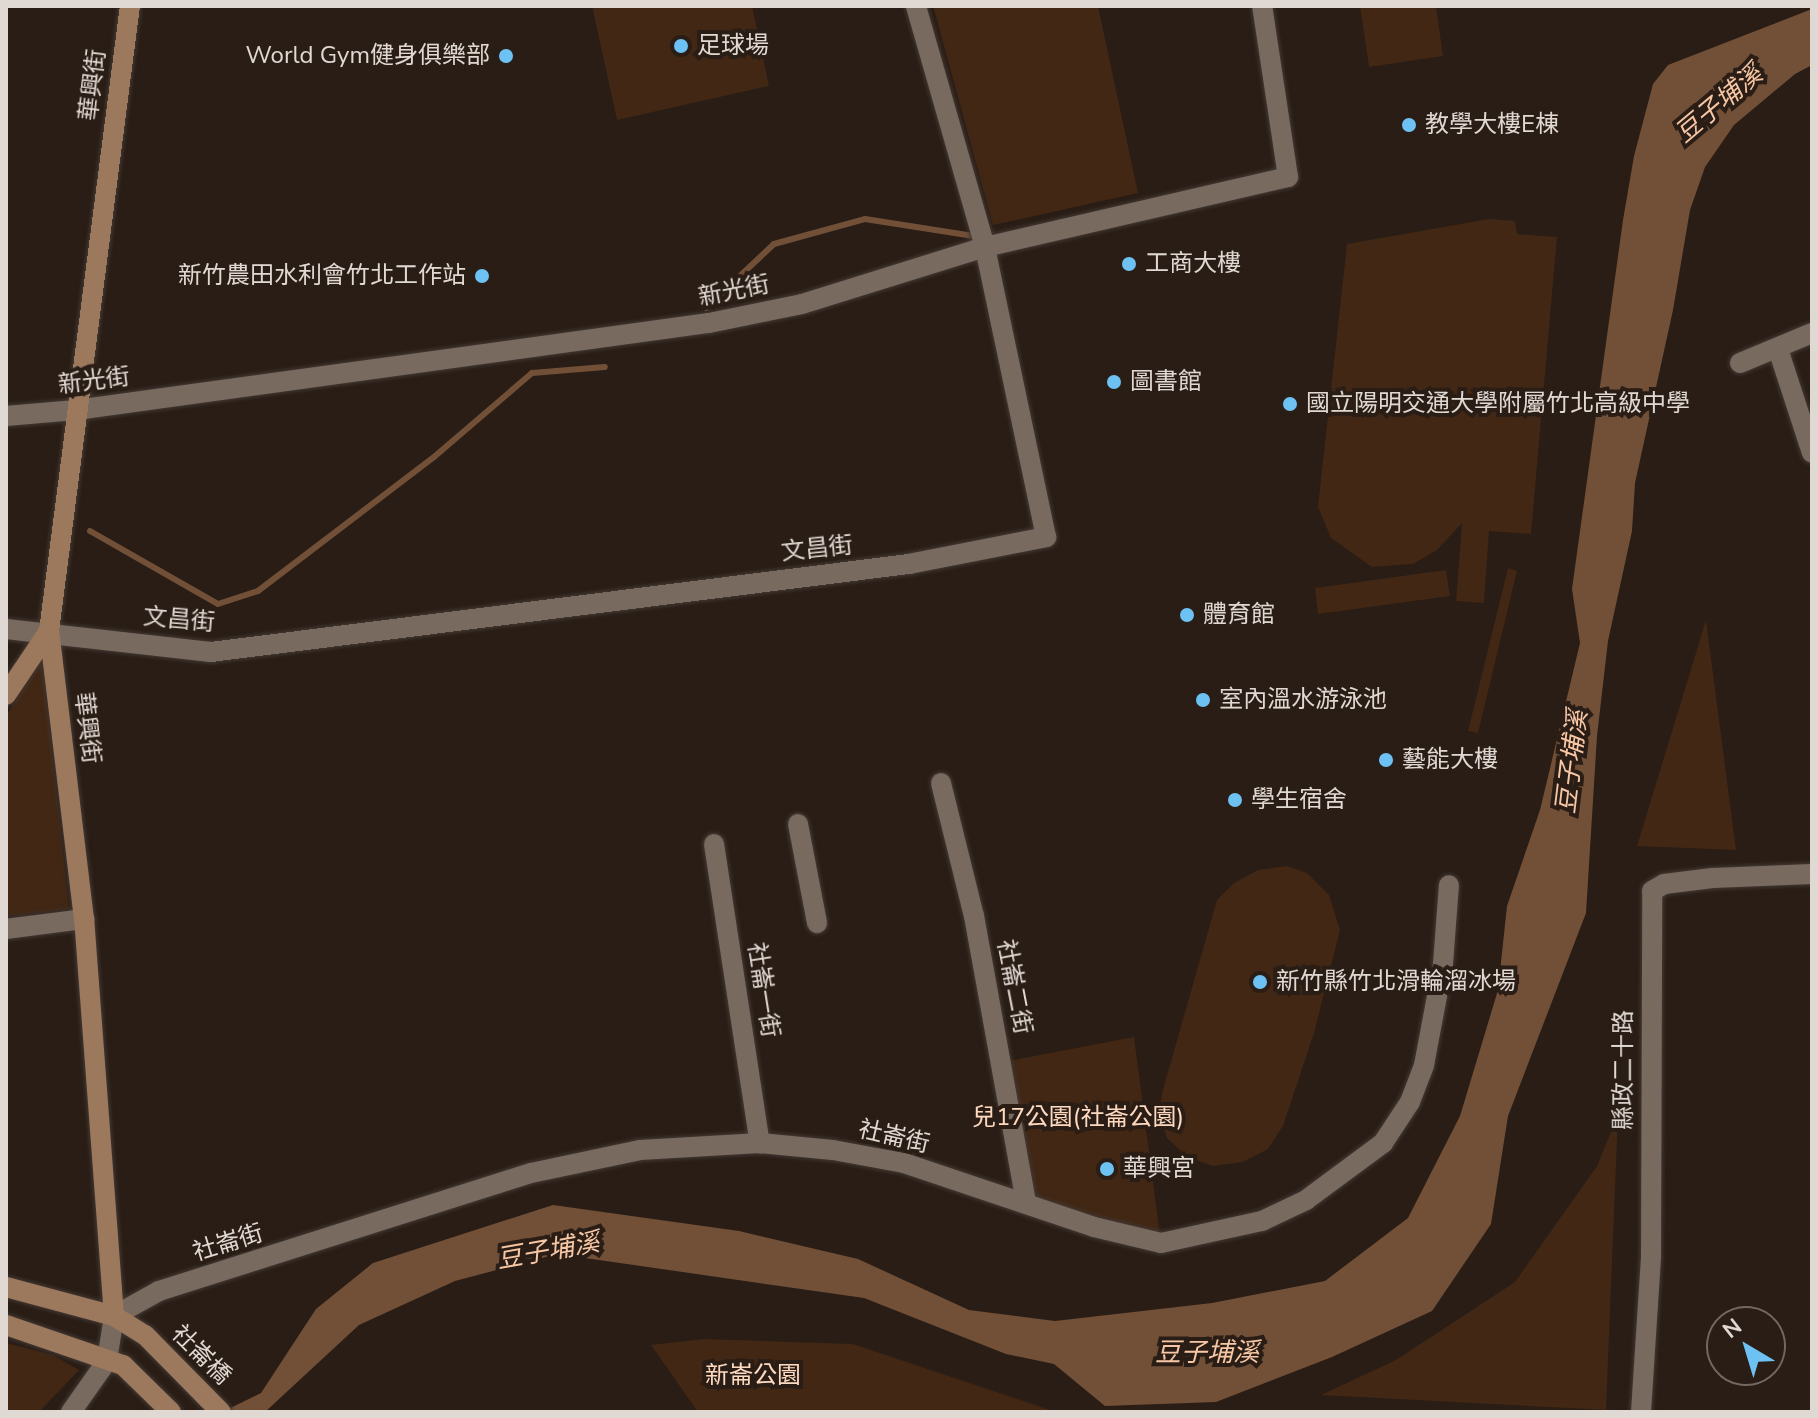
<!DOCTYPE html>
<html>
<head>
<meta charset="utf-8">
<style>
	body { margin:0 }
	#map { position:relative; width:1818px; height:1418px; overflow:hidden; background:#291d15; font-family:"Nunito Sans","Noto Sans TC",sans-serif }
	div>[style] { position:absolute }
	.green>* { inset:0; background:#412714 }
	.water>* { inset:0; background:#725038 }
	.stream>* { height:6px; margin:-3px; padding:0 3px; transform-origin:3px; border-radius:3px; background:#725038 }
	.roads { filter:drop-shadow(0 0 2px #433934) drop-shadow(0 0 2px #433934) }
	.street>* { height:20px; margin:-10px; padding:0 10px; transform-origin:10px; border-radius:10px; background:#796a60 }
	.secondary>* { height:20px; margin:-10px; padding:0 10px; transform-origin:10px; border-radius:10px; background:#9c785d }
	.dots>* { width:22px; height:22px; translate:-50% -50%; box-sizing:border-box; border:4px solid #291d15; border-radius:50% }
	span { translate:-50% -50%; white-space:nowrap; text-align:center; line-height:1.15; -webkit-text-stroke:8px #291d15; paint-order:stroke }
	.poi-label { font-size:24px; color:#e0d8d2 }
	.left { translate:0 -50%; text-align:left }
	.right { translate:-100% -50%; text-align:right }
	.street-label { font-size:24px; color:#e0d8d2 }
	.park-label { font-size:24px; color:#fdd9c0 }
	.water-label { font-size:26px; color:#f7c7a5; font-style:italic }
	.frame { position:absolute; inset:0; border:8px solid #e0d8d2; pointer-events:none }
	.north { position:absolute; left:1706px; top:1306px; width:80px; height:80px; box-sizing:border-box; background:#291d15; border:2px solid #726861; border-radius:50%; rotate:322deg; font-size:22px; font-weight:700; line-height:32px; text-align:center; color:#e0d8d2 }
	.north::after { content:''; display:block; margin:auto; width:28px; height:36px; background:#6ec2f3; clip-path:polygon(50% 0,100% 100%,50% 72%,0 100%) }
</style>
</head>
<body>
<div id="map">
	<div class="green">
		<div style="clip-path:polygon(592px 6px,752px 6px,769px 86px,617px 120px)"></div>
		<div style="clip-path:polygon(933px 6px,1098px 6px,1138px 193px,993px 225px)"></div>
		<div style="clip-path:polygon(1360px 6px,1436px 6px,1443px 56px,1369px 67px)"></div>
		<div style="clip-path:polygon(1489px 219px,1515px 221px,1517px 234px,1557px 237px,1531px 534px,1489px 531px,1484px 603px,1456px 601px,1462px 523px,1437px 550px,1413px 564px,1372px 567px,1331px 538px,1318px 507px,1347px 244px)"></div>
		<div style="clip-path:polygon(1508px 568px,1517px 571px,1478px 733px,1468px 731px)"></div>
		<div style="clip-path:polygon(1446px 570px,1450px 596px,1318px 614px,1315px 588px)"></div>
		<div style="clip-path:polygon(1706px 620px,1736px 850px,1637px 846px)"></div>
		<div style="clip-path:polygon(42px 660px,69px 909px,6px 916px,6px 716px)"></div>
		<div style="clip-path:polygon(1287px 866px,1307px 873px,1329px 895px,1340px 930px,1314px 1033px,1283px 1126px,1268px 1149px,1243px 1162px,1213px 1166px,1187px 1157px,1167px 1138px,1159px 1116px,1162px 1093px,1217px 900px,1234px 883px,1258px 870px)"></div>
		<div style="clip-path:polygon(1134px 1037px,1161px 1243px,1026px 1203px,1003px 1062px)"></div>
		<div style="clip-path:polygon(1618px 1115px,1606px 1410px,1321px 1395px,1396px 1360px,1515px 1282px,1597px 1166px)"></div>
		<div style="clip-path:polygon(703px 1339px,853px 1344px,1056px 1412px,698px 1412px,651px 1345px)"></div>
		<div style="clip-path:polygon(6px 1343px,53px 1355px,79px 1370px,39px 1412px,6px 1412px)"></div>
	</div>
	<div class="water">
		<div style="clip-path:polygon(1812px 9px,1812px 65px,1795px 74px,1734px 125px,1705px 167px,1690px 210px,1673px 310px,1635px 483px,1632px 531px,1608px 641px,1597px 736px,1586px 913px,1508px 1116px,1491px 1224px,1432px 1311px,1332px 1357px,1216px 1402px,1105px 1406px,1054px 1364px,1006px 1354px,864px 1298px,557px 1254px,455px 1281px,359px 1325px,265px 1412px,222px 1412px,261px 1393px,316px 1309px,373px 1263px,553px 1205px,739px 1231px,858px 1259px,969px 1310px,1055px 1321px,1212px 1303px,1325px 1281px,1408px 1218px,1460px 1116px,1498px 990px,1507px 906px,1540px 810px,1580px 643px,1572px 589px,1623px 220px,1634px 156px,1653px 84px,1668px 65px)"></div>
	</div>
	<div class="stream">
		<div style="left:706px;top:308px;width:93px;rotate:-43.3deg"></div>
		<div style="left:774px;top:244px;width:94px;rotate:-15.4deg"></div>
		<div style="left:865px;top:219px;width:110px;rotate:8.9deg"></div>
		<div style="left:90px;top:531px;width:147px;rotate:29.7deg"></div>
		<div style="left:218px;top:604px;width:42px;rotate:-18deg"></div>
		<div style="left:258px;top:591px;width:221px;rotate:-37.3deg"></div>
		<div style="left:434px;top:457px;width:129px;rotate:-40.6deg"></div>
		<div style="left:532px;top:373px;width:73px;rotate:-4.7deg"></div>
	</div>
	<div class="roads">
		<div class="street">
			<div style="left:1778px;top:349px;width:109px;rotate:71.9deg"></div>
			<div style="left:1740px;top:363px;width:78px;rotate:-22.6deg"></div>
			<div style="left:6px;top:416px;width:70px;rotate:-4.9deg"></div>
			<div style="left:76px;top:410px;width:639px;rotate:-7.83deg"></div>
			<div style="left:709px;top:323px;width:95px;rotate:-11.5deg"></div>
			<div style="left:802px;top:304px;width:192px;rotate:-17.3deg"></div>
			<div style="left:985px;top:247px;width:311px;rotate:-13deg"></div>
			<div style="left:1288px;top:177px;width:173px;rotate:-98.6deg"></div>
			<div style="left:6px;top:629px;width:206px;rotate:6.4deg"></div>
			<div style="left:211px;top:652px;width:704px;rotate:-7.19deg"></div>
			<div style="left:909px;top:564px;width:140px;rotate:-11.1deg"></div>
			<div style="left:1046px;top:537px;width:296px;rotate:-101.9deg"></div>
			<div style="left:985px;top:247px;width:251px;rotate:-106deg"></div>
			<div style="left:941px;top:783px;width:137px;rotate:76.1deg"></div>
			<div style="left:974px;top:916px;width:292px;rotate:79.7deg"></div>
			<div style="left:798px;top:824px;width:101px;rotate:79.1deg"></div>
			<div style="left:714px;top:844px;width:303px;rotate:81.3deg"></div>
			<div style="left:6px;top:929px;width:79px;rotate:-7.3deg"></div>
			<div style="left:71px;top:1412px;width:62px;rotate:-54.8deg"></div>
			<div style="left:107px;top:1361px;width:46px;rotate:-81.2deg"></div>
			<div style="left:114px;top:1316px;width:51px;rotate:-29.1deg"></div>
			<div style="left:159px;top:1291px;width:390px;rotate:-17.6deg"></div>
			<div style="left:531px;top:1173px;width:111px;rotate:-11.9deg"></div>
			<div style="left:640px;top:1150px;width:120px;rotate:-3.3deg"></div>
			<div style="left:760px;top:1143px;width:73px;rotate:5.5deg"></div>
			<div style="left:833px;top:1150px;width:72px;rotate:10.4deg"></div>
			<div style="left:904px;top:1163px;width:200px;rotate:18.6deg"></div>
			<div style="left:1094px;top:1227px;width:69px;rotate:13.4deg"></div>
			<div style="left:1161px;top:1243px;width:103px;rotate:-12.3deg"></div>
			<div style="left:1262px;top:1221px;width:49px;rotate:-25.5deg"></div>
			<div style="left:1306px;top:1200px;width:96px;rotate:-36.5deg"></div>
			<div style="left:1383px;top:1143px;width:49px;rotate:-56.6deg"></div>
			<div style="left:1410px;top:1102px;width:40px;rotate:-69deg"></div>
			<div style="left:1424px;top:1065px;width:103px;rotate:-79.3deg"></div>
			<div style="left:1443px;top:964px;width:79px;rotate:-85.7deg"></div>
			<div style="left:1641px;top:1412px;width:156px;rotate:-86.3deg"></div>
			<div style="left:1651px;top:1256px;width:365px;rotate:-89.8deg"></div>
			<div style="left:1652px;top:891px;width:14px;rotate:-30deg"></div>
			<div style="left:1664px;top:884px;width:49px;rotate:-7deg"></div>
			<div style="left:1713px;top:878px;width:99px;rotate:-2.3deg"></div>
		</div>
		<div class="secondary">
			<div style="left:6px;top:695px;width:77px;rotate:-56.1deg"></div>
			<div style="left:6px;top:1287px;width:112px;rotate:15deg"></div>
			<div style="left:114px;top:1316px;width:36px;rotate:32deg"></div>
			<div style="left:145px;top:1335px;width:108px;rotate:45.4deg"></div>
			<div style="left:114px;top:1316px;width:398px;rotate:-94.3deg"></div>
			<div style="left:84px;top:919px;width:290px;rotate:-96.9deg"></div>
			<div style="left:49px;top:631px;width:630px;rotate:-82.62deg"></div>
			<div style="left:6px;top:1325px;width:124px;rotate:18.9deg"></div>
			<div style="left:123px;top:1365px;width:67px;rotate:44.4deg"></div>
		</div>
	</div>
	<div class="dots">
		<div style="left:681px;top:46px;background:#6ec2f3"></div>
		<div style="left:506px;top:56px;background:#6ec2f3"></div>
		<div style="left:1409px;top:125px;background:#6ec2f3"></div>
		<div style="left:1129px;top:264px;background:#6ec2f3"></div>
		<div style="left:482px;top:276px;background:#6ec2f3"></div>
		<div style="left:1114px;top:382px;background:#6ec2f3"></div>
		<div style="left:1290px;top:404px;background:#6ec2f3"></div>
		<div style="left:1187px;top:615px;background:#6ec2f3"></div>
		<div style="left:1203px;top:700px;background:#6ec2f3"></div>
		<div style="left:1386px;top:760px;background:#6ec2f3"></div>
		<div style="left:1235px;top:800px;background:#6ec2f3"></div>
		<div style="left:1260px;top:982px;background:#6ec2f3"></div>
		<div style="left:1107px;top:1169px;background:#6ec2f3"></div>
	</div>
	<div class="poi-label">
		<span class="left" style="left:697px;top:46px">足球場</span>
		<span class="right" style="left:490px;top:56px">World Gym健身俱樂部</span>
		<span class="left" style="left:1425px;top:125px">教學大樓E棟</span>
		<span class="left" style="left:1145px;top:264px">工商大樓</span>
		<span class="right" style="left:466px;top:276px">新竹農田水利會竹北工作站</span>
		<span class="left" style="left:1130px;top:382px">圖書館</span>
		<span class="left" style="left:1306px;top:404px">國立陽明交通大學附屬竹北高級中學</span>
		<span class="left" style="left:1203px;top:615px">體育館</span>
		<span class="left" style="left:1219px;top:700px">室內溫水游泳池</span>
		<span class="left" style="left:1402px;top:760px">藝能大樓</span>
		<span class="left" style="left:1251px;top:800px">學生宿舍</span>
		<span class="left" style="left:1276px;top:982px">新竹縣竹北滑輪溜冰場</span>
		<span class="left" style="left:1123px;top:1169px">華興宮</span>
	</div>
	<div class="street-label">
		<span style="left:93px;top:85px;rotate:-83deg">華興街</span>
		<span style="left:734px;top:291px;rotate:-11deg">新光街</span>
		<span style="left:94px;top:381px;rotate:-7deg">新光街</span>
		<span style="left:817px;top:549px;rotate:-6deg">文昌街</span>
		<span style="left:179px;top:620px;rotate:5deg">文昌街</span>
		<span style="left:87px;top:728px;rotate:83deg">華興街</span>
		<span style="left:1014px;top:987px;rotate:79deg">社崙二街</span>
		<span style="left:763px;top:990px;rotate:81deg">社崙一街</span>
		<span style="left:1624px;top:1070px;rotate:-90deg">縣政二十路</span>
		<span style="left:894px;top:1137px;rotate:13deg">社崙街</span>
		<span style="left:228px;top:1243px;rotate:-17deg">社崙街</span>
		<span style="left:201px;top:1355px;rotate:45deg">社崙橋</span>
	</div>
	<div class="park-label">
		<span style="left:1078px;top:1118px">兒17公園(社崙公園)</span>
		<span style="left:753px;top:1376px">新崙公園</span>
	</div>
	<div class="water-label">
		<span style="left:1719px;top:104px;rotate:-40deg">豆子埔溪</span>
		<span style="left:1572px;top:762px;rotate:-83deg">豆子埔溪</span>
		<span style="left:548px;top:1251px;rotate:-10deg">豆子埔溪</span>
		<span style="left:1207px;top:1353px">豆子埔溪</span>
	</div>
	<div class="frame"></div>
	<div class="north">N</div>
</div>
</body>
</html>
